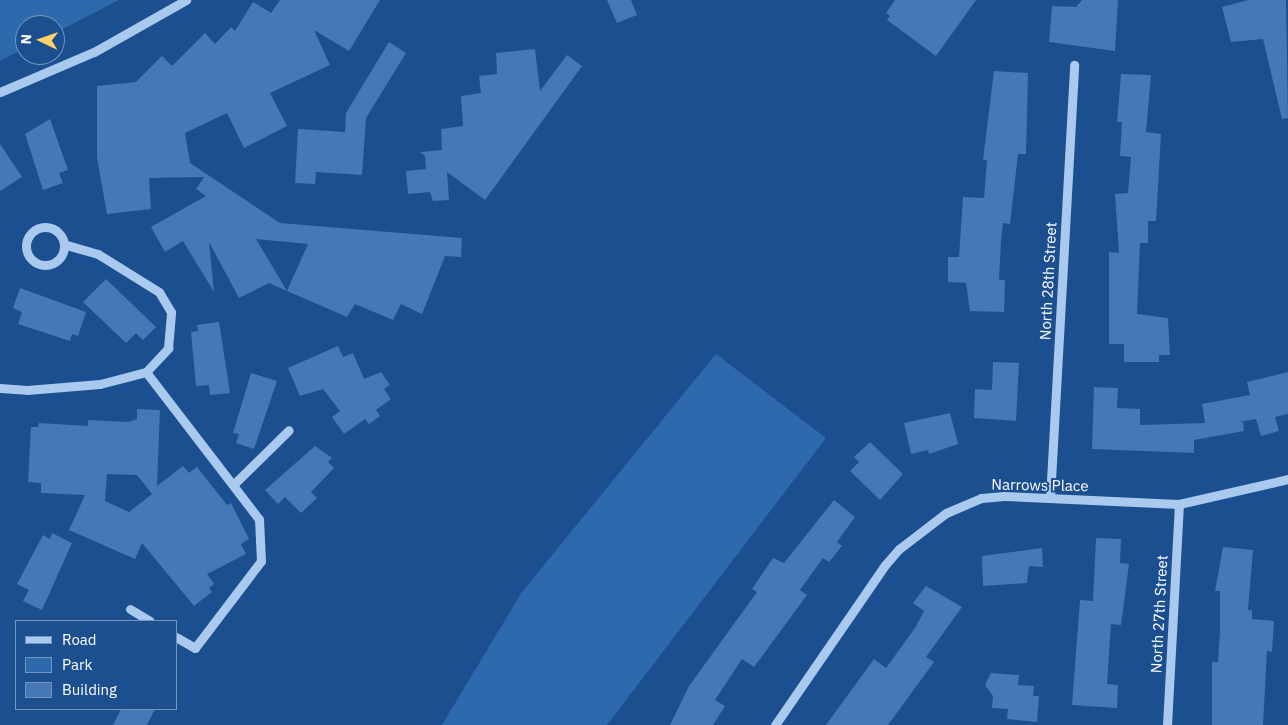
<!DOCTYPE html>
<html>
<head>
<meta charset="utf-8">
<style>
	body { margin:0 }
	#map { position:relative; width:1288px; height:725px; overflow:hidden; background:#1b4f8f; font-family:"IBM Plex Sans",sans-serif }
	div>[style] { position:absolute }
	.green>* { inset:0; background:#2e69ad }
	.building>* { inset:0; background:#4478b7 }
	.minor>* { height:9px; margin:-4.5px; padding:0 4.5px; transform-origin:4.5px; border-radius:4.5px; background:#a9c9ee }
	.minor>.ring { margin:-4.5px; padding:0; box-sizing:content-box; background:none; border:9px solid #a9c9ee; border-radius:50% }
	span { translate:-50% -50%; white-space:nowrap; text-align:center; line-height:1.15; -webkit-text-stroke:4px #1b4f8f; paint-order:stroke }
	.street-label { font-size:15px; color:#fff }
	.legend { position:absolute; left:15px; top:620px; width:162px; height:90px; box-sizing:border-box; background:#1b4f8f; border:1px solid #7695bc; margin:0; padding:6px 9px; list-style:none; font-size:15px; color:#fff }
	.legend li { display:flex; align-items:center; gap:10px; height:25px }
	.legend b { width:25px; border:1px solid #7695bc }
	.north { position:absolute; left:15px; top:15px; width:50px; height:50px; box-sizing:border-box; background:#1b4f8f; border:1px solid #7695bc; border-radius:50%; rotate:273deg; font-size:14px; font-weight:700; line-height:20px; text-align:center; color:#fff }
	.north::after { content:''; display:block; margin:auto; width:18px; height:22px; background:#ffd166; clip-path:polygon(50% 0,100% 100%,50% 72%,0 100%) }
</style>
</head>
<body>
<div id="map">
	<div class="green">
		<div style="clip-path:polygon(0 0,119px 0,55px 33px,55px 25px,25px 25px,25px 48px,0 61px)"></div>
		<div style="clip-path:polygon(716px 354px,826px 438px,607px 725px,442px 725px,522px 592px)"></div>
	</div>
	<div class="building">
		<div style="clip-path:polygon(280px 0,380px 0,349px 51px,314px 30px,330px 65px,270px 93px,287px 126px,244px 148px,227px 113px,185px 133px,190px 163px,280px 223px,462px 238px,461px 257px,445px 256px,422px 314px,401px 304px,393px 320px,355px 304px,347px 317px,287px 291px,308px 244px,256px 239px,287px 291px,269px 283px,239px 298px,209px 242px,214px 292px,183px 241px,165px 252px,151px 227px,206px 196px,196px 189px,204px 177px,149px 178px,151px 209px,107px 214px,97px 158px,97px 86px,136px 82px,162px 56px,172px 66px,205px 33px,215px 44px,231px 27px,235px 31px,253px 2px,271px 13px)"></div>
		<div style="clip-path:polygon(607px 0,631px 0,637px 15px,617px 23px)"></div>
		<div style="clip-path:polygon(895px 0,976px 0,936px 56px,887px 20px,890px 16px,886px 13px)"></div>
		<div style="clip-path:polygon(1082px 0,1118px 0,1115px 51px,1049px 42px,1052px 6px,1076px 7px)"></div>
		<div style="clip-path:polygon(1248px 0,1286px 0,1288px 118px,1282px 119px,1263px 39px,1231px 42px,1222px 7px)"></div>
		<div style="clip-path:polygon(389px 42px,406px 53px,366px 118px,362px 175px,316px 172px,315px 184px,295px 183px,298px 129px,345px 132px,346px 113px)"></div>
		<div style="clip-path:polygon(535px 49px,540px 91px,567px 55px,582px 66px,485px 200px,447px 172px,449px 200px,433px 201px,430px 192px,408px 194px,406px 171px,426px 169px,425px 156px,420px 152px,442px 150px,441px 129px,463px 126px,461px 96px,481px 93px,479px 76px,497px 74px,496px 53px)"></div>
		<div style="clip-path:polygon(994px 71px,1028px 73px,1026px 154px,1018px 154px,1010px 224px,1003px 223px,1001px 241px,999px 280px,1005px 280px,1004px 312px,970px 311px,966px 283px,948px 282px,948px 257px,959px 257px,963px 197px,984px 198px,987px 160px,983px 160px)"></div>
		<div style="clip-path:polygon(1121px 74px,1151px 75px,1146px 132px,1161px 134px,1156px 221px,1148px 221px,1148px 243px,1140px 243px,1137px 314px,1168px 318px,1170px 355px,1159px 355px,1159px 362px,1124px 362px,1124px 344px,1109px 344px,1109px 252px,1119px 253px,1115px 194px,1128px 193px,1131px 157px,1120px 156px,1122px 122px,1117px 122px)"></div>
		<div style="clip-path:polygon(50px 119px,68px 170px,59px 173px,63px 183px,43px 190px,25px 134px)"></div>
		<div style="clip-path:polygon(0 144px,22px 177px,0 191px)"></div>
		<div style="clip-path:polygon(106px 279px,156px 327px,143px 340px,136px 333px,126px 343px,83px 302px)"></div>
		<div style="clip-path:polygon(20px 288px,86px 312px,78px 336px,72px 334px,70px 341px,18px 324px,22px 312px,13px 308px)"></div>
		<div style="clip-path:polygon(219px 322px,230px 393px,210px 395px,209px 385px,196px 386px,191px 332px,198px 331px,197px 325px)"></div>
		<div style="clip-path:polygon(338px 346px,343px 357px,353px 353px,364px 379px,381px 372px,390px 385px,384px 389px,391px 399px,376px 410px,380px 416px,369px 424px,365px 419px,344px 434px,332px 417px,340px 411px,323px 389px,300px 396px,288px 368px)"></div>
		<div style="clip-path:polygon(993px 362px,1019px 363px,1016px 421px,974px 418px,975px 389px,992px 390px)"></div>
		<div style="clip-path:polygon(1288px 372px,1288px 414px,1275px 417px,1279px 431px,1261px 436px,1256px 419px,1239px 422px,1243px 422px,1244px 431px,1194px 440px,1194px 453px,1092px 449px,1094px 387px,1118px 388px,1117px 408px,1140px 409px,1140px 425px,1205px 423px,1202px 404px,1250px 395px,1247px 382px)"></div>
		<div style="clip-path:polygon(251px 373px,277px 381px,254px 449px,236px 443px,239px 434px,233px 433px)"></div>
		<div style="clip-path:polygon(evenodd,137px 409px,160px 410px,157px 486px,183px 466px,189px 473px,197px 467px,227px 505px,231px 503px,249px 539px,241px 544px,246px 554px,207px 574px,214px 584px,209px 588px,212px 592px,194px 606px,142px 543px,135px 559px,69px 530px,85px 495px,41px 493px,41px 483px,28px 482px,31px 427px,38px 427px,39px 423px,88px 426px,88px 420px,128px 422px,137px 419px,137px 409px,107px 474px,137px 475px,152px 494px,129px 512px,105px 501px,107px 474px)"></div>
		<div style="clip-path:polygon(950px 413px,958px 444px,929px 454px,928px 450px,911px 454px,904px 423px)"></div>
		<div style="clip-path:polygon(870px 442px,903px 474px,880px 500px,850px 471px,859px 462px,854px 457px)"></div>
		<div style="clip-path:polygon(315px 446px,332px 458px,328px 462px,334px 468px,311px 492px,317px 498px,301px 513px,285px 497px,278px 504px,265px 490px)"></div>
		<div style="clip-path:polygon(834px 500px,855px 517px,837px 542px,842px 546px,829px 562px,823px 558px,800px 590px,807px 595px,754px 667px,742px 659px,715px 700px,725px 706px,713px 725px,670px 725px,689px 686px,757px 592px,752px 589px,773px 558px,784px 563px)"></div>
		<div style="clip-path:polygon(52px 533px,72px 543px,42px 610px,23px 601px,29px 590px,17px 584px,43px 535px,50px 539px)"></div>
		<div style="clip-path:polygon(1096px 538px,1121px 539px,1120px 563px,1129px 564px,1121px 625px,1111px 624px,1107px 684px,1118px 685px,1117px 708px,1072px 705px,1080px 600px,1093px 601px)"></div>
		<div style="clip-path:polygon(1223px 547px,1253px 550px,1248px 610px,1252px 610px,1252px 619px,1274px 621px,1272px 652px,1267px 651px,1263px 725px,1212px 725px,1212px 662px,1218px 662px,1220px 631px,1220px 591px,1215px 591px)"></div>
		<div style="clip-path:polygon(1042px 548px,1043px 567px,1029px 566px,1027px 583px,983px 586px,982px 556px)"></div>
		<div style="clip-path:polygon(926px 586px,962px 607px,926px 657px,934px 662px,888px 725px,826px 725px,874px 659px,886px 668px,915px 628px,924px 611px,913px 603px)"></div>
		<div style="clip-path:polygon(991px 673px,1019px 675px,1018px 685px,1034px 686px,1033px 696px,1039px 696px,1037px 722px,1007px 719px,1008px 709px,992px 708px,993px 696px,985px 685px)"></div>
		<div style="clip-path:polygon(121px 709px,155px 709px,147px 725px,113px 725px)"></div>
	</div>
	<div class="minor">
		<div style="left:0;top:92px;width:102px;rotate:-23.1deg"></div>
		<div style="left:94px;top:52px;width:106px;rotate:-29.5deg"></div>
		<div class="ring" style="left:26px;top:227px;width:29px;height:29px"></div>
		<div style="left:146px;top:372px;width:185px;rotate:52.5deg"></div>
		<div style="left:259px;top:519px;width:42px;rotate:87.3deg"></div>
		<div style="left:261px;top:561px;width:109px;rotate:127.2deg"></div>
		<div style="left:195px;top:648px;width:22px;rotate:-150deg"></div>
		<div style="left:0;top:388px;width:27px;rotate:4deg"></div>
		<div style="left:27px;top:390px;width:73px;rotate:-4.7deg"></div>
		<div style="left:100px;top:384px;width:48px;rotate:-14.6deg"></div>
		<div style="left:146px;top:372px;width:33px;rotate:-47deg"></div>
		<div style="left:168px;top:348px;width:36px;rotate:-85deg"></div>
		<div style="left:171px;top:312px;width:23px;rotate:-121deg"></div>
		<div style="left:159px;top:292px;width:72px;rotate:-148.1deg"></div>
		<div style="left:98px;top:254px;width:35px;rotate:-164deg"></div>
		<div style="left:233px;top:485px;width:78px;rotate:-44.5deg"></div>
		<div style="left:1050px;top:498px;width:434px;rotate:-86.8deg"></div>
		<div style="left:130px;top:609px;width:23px;rotate:31deg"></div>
		<div style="left:775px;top:725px;width:194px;rotate:-55.5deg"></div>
		<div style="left:885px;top:565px;width:21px;rotate:-49deg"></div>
		<div style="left:899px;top:549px;width:59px;rotate:-37.5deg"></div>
		<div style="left:946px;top:513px;width:38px;rotate:-23deg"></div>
		<div style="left:981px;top:498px;width:23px;rotate:-5deg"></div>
		<div style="left:1004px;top:496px;width:175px;rotate:2.6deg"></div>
		<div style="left:1179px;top:504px;width:112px;rotate:-12.9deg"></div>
		<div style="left:1167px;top:725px;width:221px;rotate:-86.9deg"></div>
	</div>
	<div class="street-label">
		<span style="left:1048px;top:281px;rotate:-87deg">North 28th Street</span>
		<span style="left:1040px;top:485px;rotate:1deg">Narrows Place</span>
		<span style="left:1159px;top:614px;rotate:-87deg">North 27th Street</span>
	</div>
	<ul class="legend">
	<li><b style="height:6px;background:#a9c9ee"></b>Road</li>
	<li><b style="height:14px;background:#2e69ad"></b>Park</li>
	<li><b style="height:14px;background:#4478b7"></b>Building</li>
	</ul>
	<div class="north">N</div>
</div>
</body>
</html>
